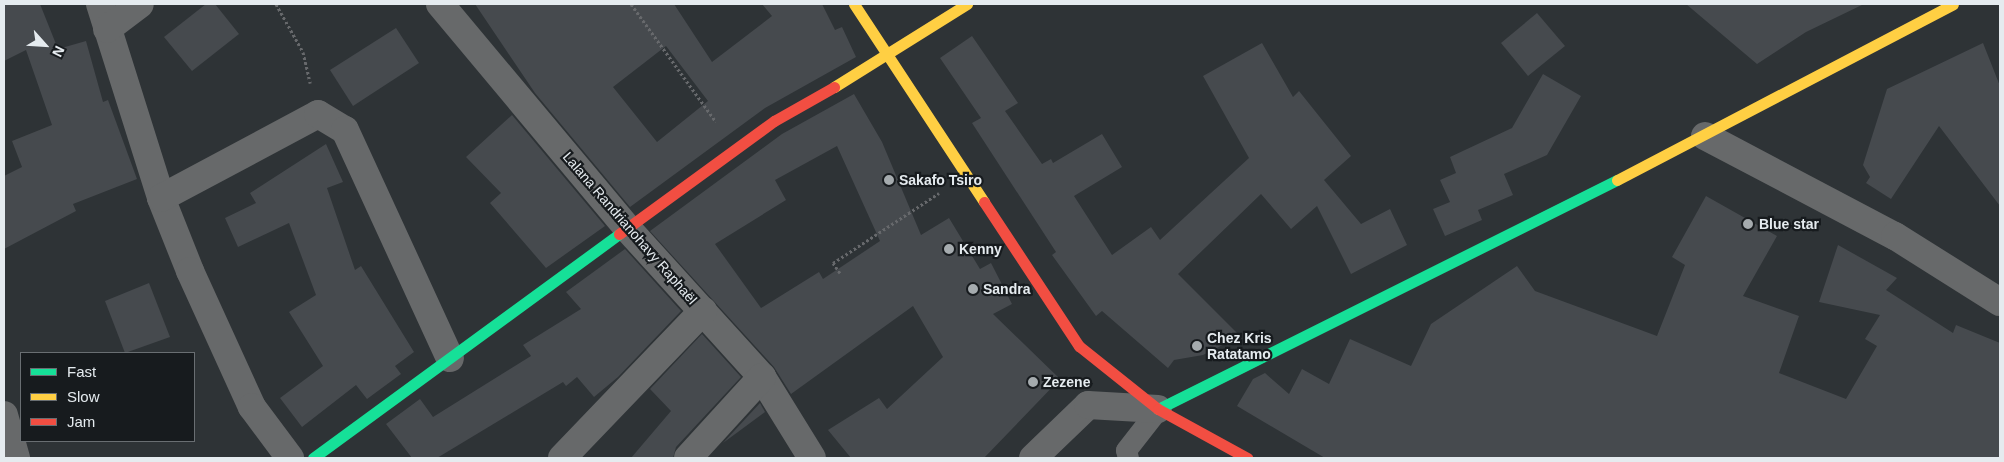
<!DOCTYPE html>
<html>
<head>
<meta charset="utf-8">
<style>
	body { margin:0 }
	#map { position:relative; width:2004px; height:462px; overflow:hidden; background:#2e3336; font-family:Helvetica,sans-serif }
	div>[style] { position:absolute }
	.building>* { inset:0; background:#464a4e }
	.path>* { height:3px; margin-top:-1.5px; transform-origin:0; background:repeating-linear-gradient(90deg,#67696c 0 2.5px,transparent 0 5px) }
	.lane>* { height:21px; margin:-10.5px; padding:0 10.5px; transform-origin:10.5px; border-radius:10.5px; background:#67696a }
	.street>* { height:28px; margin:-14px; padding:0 14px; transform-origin:14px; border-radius:14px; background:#67696a }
	.fast>* { height:11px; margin:-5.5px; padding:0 5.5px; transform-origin:5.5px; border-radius:5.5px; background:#16e098 }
	.slow>* { height:11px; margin:-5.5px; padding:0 5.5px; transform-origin:5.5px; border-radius:5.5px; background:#ffcf43 }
	.jam>* { height:11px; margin:-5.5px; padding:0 5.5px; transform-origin:5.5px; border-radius:5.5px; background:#f24e42 }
	.dots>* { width:14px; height:14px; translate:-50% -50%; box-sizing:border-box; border:2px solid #171b1e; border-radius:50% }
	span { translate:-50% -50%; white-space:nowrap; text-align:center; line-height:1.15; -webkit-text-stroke:4.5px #171b1e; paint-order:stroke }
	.poi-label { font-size:14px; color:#e5ebef; font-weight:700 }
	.left { translate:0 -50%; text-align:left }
	.street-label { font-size:14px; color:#e5ebef }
	.frame { position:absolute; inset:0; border:5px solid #e5ebef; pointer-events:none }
	.legend { position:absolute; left:20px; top:352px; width:175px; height:90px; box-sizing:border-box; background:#171b1e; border:1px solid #696e72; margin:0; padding:6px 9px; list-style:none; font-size:15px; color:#e5ebef }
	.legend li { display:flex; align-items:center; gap:10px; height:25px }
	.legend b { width:25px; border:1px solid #696e72 }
	.north { position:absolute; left:20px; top:20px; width:50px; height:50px; -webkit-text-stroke:4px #171b1e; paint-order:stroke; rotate:116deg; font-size:14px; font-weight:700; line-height:20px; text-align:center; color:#e5ebef }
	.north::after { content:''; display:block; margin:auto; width:18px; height:22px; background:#e5ebef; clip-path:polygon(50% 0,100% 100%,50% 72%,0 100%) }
</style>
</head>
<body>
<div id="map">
	<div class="building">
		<div style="clip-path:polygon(4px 4px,40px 4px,58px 49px,86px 41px,103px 102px,108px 100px,137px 179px,73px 204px,76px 211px,4px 249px,4px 176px,22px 167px,12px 141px,52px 125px,26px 50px,4px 61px)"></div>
		<div style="clip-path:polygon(206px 4px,215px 4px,239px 34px,192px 71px,164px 37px)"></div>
		<div style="clip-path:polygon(evenodd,475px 4px,674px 4px,712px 62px,772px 16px,762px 4px,822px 4px,835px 30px,842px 27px,856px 57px,765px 108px,630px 207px,535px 93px,475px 4px,666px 46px,708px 101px,657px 142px,613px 87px,666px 46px)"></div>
		<div style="clip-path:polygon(1686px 4px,1864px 4px,1806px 32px,1757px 64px)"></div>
		<div style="clip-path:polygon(1537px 13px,1565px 46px,1528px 76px,1501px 43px)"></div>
		<div style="clip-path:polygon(396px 28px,419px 63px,353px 106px,330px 70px)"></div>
		<div style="clip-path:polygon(972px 36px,1018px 103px,1005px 111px,1042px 164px,1051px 159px,1053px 163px,1102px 134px,1122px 167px,1074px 196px,1112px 255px,1151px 227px,1160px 240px,1249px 158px,1203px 76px,1262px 43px,1293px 97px,1299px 91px,1351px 156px,1324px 180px,1361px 224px,1390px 209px,1407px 245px,1351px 274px,1317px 206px,1291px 229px,1261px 194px,1178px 274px,1240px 336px,1203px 355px,1174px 360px,1168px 368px,1102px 311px,1096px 316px,1052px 255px,1056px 252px,972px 123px,981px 118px,940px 58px)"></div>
		<div style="clip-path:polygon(1983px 43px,2000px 86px,2000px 206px,1939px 126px,1891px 199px,1866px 183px,1870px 177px,1863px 165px,1887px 89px)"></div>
		<div style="clip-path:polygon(1543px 74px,1581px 96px,1547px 155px,1504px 174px,1513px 195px,1478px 210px,1482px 220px,1445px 236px,1433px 209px,1450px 202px,1440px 180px,1456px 173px,1450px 157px,1512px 128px)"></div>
		<div style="clip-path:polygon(evenodd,854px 94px,882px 142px,921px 235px,949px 218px,980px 269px,991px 263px,1012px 304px,993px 314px,1060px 379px,984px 458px,851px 458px,828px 430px,879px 398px,887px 409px,943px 357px,913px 306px,791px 394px,774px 367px,650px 231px,782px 134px,854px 94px,837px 146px,880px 241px,823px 279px,819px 272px,761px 308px,715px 244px,786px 200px,775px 180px,837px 146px)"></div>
		<div style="clip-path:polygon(512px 115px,605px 226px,546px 268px,490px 203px,501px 193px,466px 157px)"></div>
		<div style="clip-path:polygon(326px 144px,343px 182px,327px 188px,355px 270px,361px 266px,414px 352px,395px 366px,401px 374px,367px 399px,356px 385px,302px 427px,280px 398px,323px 366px,289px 312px,316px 295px,289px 223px,238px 247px,225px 218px,256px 203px,250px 193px)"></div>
		<div style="clip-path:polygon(1706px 196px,1777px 236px,1743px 296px,1799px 316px,1779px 373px,1846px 399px,1877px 346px,1865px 339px,1880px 315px,1819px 302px,1838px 245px,1897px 278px,1886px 290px,1953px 333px,1956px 325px,2000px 343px,2000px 458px,1325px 458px,1237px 406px,1253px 379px,1265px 373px,1289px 394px,1302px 369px,1329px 384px,1350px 339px,1411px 366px,1431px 324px,1517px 266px,1535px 291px,1657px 336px,1685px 265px,1672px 257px)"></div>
		<div style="clip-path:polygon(625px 249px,681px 311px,618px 377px,594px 397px,577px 377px,566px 386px,563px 382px,437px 458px,412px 458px,386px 424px,420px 399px,433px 417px,531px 356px,523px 345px,581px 309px,566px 292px)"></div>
		<div style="clip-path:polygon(149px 283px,170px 337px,125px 353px,105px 301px)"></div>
		<div style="clip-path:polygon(702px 334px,741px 377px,676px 447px,673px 458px,631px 458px,671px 411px,650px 389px)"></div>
		<div style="clip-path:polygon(760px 403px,765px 412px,723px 443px)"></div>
	</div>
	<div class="path">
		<div style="left:276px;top:4px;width:55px;rotate:60.6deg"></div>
		<div style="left:303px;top:52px;width:32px;rotate:77deg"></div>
		<div style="left:631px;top:4px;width:145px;rotate:54.2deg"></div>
		<div style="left:840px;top:273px;width:12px;rotate:-125deg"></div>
		<div style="left:833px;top:263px;width:127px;rotate:-33.4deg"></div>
	</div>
	<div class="lane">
		<div style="left:1128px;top:458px;width:8px;rotate:-104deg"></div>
		<div style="left:1126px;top:450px;width:52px;rotate:-52deg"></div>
	</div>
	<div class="street">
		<div style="left:100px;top:4px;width:203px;rotate:72.5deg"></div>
		<div style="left:161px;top:198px;width:79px;rotate:68.3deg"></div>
		<div style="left:190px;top:271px;width:149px;rotate:65.5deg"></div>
		<div style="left:252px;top:407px;width:64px;rotate:53.3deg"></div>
		<div style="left:440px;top:4px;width:292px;rotate:50.1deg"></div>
		<div style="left:627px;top:228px;width:201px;rotate:47.8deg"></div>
		<div style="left:762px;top:377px;width:95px;rotate:58.3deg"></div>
		<div style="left:107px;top:29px;width:41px;rotate:-37.1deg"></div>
		<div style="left:1705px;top:136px;width:215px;rotate:27.8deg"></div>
		<div style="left:1895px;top:236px;width:124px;rotate:32.2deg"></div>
		<div style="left:161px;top:198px;width:178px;rotate:-28.1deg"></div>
		<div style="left:318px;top:114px;width:31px;rotate:31deg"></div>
		<div style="left:345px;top:130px;width:251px;rotate:65.3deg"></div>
		<div style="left:4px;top:415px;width:45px;rotate:74.4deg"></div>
		<div style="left:562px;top:458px;width:204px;rotate:-46.2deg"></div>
		<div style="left:688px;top:458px;width:110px;rotate:-47.6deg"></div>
		<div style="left:1033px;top:458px;width:76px;rotate:-43.9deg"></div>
		<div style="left:1088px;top:405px;width:70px;rotate:3.3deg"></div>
	</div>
	<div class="fast">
		<div style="left:1158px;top:409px;width:513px;rotate:-26.52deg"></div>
		<div style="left:313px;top:458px;width:379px;rotate:-36.2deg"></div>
	</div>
	<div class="slow">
		<div style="left:854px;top:4px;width:237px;rotate:56.7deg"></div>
		<div style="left:834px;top:87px;width:157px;rotate:-32deg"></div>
		<div style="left:1617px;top:180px;width:379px;rotate:-27.6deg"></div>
	</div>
	<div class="jam">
		<div style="left:984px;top:202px;width:173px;rotate:56.6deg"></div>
		<div style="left:1079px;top:346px;width:101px;rotate:38.6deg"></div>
		<div style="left:1158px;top:409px;width:102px;rotate:28.8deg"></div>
		<div style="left:619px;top:234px;width:192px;rotate:-36.1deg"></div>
		<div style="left:774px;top:121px;width:69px;rotate:-29.5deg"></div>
	</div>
	<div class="dots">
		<div style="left:889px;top:180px;background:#a5abae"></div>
		<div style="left:1748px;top:224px;background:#a5abae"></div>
		<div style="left:949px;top:249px;background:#a5abae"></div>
		<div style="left:973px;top:289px;background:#a5abae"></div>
		<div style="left:1197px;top:346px;background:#a5abae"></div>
		<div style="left:1033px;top:382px;background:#a5abae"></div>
	</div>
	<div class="poi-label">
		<span class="left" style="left:899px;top:180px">Sakafo Tsiro</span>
		<span class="left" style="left:1759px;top:224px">Blue star</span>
		<span class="left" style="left:959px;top:249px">Kenny</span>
		<span class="left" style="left:983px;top:289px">Sandra</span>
		<span class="left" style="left:1207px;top:346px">Chez Kris<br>Ratatamo</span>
		<span class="left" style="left:1043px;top:382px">Zezene</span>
	</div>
	<div class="street-label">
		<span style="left:630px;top:228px;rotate:49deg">Lalana Randrianohavy Raphaël</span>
	</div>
	<div class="frame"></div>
	<ul class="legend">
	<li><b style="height:6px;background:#16e098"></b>Fast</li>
	<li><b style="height:6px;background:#ffcf43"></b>Slow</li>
	<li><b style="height:6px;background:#f24e42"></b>Jam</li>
	</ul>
	<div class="north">N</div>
</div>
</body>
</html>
